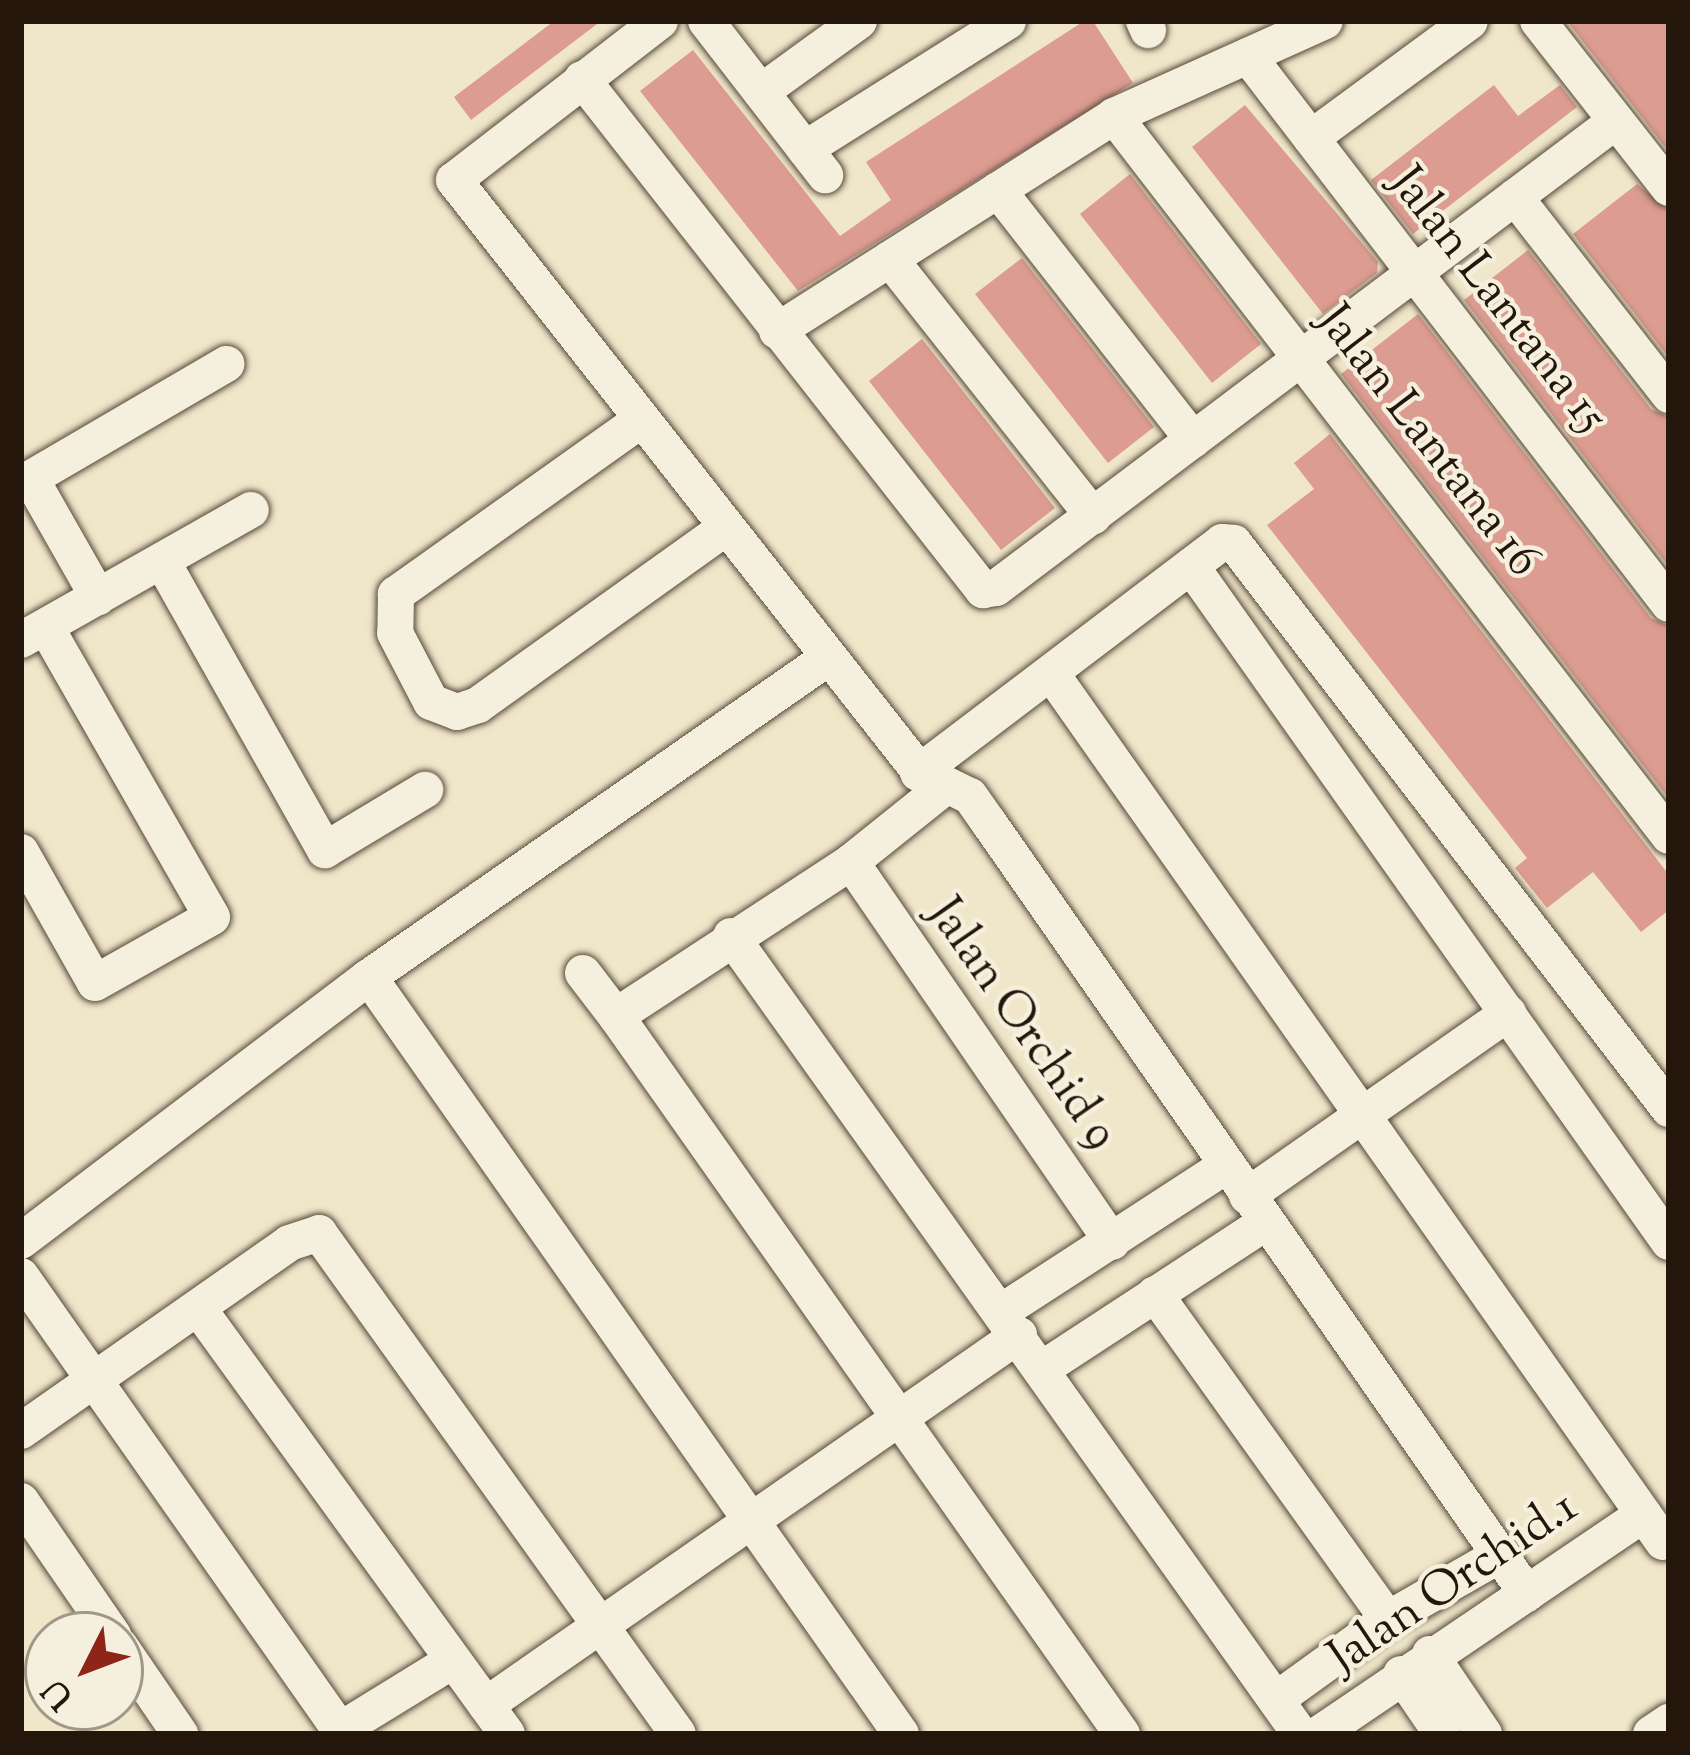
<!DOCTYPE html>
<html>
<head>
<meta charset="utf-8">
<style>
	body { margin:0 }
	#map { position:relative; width:1690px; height:1755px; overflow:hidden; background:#f0e7ca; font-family:"Sorts Mill Goudy",serif }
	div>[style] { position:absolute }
	.building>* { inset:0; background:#dd9c91 }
	.roads { filter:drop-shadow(0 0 3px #584a3c) drop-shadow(0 0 3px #584a3c) }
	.minor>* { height:36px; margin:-18px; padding:0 18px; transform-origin:18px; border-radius:18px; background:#f5efdd }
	span { translate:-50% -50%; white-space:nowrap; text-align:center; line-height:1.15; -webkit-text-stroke:9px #f5efdd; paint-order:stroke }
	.street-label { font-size:48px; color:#25160c }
	.frame { position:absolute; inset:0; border:24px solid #25160c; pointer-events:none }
	.north { position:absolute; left:24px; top:1611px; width:120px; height:120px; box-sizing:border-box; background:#f5efdd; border:3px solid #a29889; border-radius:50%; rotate:228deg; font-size:33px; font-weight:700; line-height:48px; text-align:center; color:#25160c }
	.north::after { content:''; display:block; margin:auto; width:42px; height:54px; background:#8f2418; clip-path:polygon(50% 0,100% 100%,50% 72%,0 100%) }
</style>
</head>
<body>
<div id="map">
	<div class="building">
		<div style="clip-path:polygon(554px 21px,601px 21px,471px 120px,454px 97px)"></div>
		<div style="clip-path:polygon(1084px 21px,1093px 21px,1133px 83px,798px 291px,640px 91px,693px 50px,840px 236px,891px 200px,866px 162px)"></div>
		<div style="clip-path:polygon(1567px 21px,1669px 21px,1669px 152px)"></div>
		<div style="clip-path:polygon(1494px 85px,1518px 116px,1560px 85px,1577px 107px,1413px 234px,1371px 180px)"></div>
		<div style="clip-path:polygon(1245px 105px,1378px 262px,1377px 273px,1323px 314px,1192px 147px)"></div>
		<div style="clip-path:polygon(1130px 174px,1261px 344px,1212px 383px,1080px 214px)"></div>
		<div style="clip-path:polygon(1637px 184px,1669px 210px,1669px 358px,1573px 234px)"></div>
		<div style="clip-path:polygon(1528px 250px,1651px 409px,1669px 417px,1669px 567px,1464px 300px)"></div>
		<div style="clip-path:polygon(1022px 258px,1154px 427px,1108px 463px,975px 294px)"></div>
		<div style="clip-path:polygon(1418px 314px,1651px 618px,1669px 626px,1666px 795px,1341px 374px)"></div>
		<div style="clip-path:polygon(922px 339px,1055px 508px,1001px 550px,869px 381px)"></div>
		<div style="clip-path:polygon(1330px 434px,1669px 875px,1669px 910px,1641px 932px,1593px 872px,1547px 908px,1515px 868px,1527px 858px,1267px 525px,1314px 489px,1294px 463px)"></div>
	</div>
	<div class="roads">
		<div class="minor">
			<div style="left:660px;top:21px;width:260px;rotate:142.3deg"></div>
			<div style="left:454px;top:180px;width:776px;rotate:51.8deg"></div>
			<div style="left:706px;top:21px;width:195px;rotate:52.3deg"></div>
			<div style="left:1144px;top:21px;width:10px;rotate:66deg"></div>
			<div style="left:1538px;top:21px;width:212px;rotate:51.9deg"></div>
			<div style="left:1248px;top:56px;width:691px;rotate:52.47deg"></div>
			<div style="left:582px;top:79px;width:650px;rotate:51.88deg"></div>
			<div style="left:983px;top:590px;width:13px;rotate:-9deg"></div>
			<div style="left:996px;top:588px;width:776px;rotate:-36.99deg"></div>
			<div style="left:761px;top:92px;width:121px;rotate:-35.9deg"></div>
			<div style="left:1114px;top:116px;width:909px;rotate:52.37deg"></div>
			<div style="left:1311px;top:138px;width:197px;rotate:-36.3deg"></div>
			<div style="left:805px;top:149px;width:240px;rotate:-32.2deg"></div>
			<div style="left:998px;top:190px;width:317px;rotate:52deg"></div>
			<div style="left:1515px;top:197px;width:251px;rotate:52.1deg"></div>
			<div style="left:890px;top:259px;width:328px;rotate:51.7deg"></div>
			<div style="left:777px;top:331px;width:400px;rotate:-32.5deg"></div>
			<div style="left:1114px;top:116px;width:231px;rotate:-24.2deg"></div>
			<div style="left:641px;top:420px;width:301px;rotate:144.6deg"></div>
			<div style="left:396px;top:594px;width:39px;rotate:91deg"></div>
			<div style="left:395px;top:633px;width:78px;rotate:62.4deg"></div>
			<div style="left:431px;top:702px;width:28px;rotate:21deg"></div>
			<div style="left:457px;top:712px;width:22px;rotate:-18deg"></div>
			<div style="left:478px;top:705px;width:304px;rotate:-35.6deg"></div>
			<div style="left:31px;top:479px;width:136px;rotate:60.4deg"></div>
			<div style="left:21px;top:484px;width:238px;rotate:-30.3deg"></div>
			<div style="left:162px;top:561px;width:332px;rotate:60.6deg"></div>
			<div style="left:325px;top:850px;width:117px;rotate:-31deg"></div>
			<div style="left:1191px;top:566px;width:828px;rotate:54.74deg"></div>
			<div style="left:21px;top:640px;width:264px;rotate:-29.5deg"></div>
			<div style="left:1051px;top:673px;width:1063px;rotate:54.84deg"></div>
			<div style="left:918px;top:773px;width:382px;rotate:-37.2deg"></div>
			<div style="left:1222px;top:542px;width:12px;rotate:5deg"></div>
			<div style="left:1234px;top:543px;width:714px;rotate:52.46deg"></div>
			<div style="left:21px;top:852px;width:150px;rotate:60.5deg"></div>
			<div style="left:95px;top:983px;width:134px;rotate:-29.4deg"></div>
			<div style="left:212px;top:917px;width:334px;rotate:-119.8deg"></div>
			<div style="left:851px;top:862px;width:461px;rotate:55.5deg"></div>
			<div style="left:731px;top:936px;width:980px;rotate:54.51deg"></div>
			<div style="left:583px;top:973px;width:54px;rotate:52.5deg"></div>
			<div style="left:369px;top:977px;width:925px;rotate:54.9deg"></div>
			<div style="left:1247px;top:1196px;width:319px;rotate:-35deg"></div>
			<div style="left:21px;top:1241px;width:437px;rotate:-37.2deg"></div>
			<div style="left:369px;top:977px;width:555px;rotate:-34.81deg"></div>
			<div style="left:21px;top:1276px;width:555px;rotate:54.91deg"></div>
			<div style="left:340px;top:1730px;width:132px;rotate:-31.6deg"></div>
			<div style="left:1155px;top:1294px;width:400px;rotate:54.4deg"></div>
			<div style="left:1004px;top:1310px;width:265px;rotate:-33deg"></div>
			<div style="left:201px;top:1312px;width:521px;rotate:54.05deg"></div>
			<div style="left:1045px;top:1367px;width:263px;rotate:-33.2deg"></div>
			<div style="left:21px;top:1431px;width:327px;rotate:-35deg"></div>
			<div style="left:289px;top:1243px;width:32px;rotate:-18deg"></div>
			<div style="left:319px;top:1233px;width:616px;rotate:54.38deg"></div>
			<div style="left:21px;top:1501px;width:163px;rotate:55.5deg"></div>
			<div style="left:120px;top:1646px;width:107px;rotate:55.7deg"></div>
			<div style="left:1430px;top:1654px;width:97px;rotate:56deg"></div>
			<div style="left:1401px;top:1674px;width:73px;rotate:55.7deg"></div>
			<div style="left:1277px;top:1699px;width:137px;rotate:-35.8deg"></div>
			<div style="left:1388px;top:1619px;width:127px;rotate:-29.8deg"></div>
			<div style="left:486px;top:1705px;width:649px;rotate:-34.77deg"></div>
			<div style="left:1122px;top:1734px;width:878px;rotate:-125.17deg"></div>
			<div style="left:616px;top:1016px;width:281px;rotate:-33.2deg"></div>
			<div style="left:851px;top:862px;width:123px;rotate:-38.7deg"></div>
			<div style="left:947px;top:785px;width:25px;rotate:26deg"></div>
			<div style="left:970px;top:796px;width:33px;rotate:55deg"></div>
			<div style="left:989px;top:823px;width:940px;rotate:55.09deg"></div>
			<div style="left:1319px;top:1734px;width:392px;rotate:-34.1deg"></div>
			<div style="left:1651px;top:1734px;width:22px;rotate:-34deg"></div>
		</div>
	</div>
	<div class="street-label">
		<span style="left:1497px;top:301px;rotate:52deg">Jalan Lantana 15</span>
		<span style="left:1427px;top:442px;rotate:52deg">Jalan Lantana 16</span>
		<span style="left:1021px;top:1025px;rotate:55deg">Jalan Orchid 9</span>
		<span style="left:1454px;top:1584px;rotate:-34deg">Jalan Orchid.1</span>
	</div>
	<div class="frame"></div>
	<div class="north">U</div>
</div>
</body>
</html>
